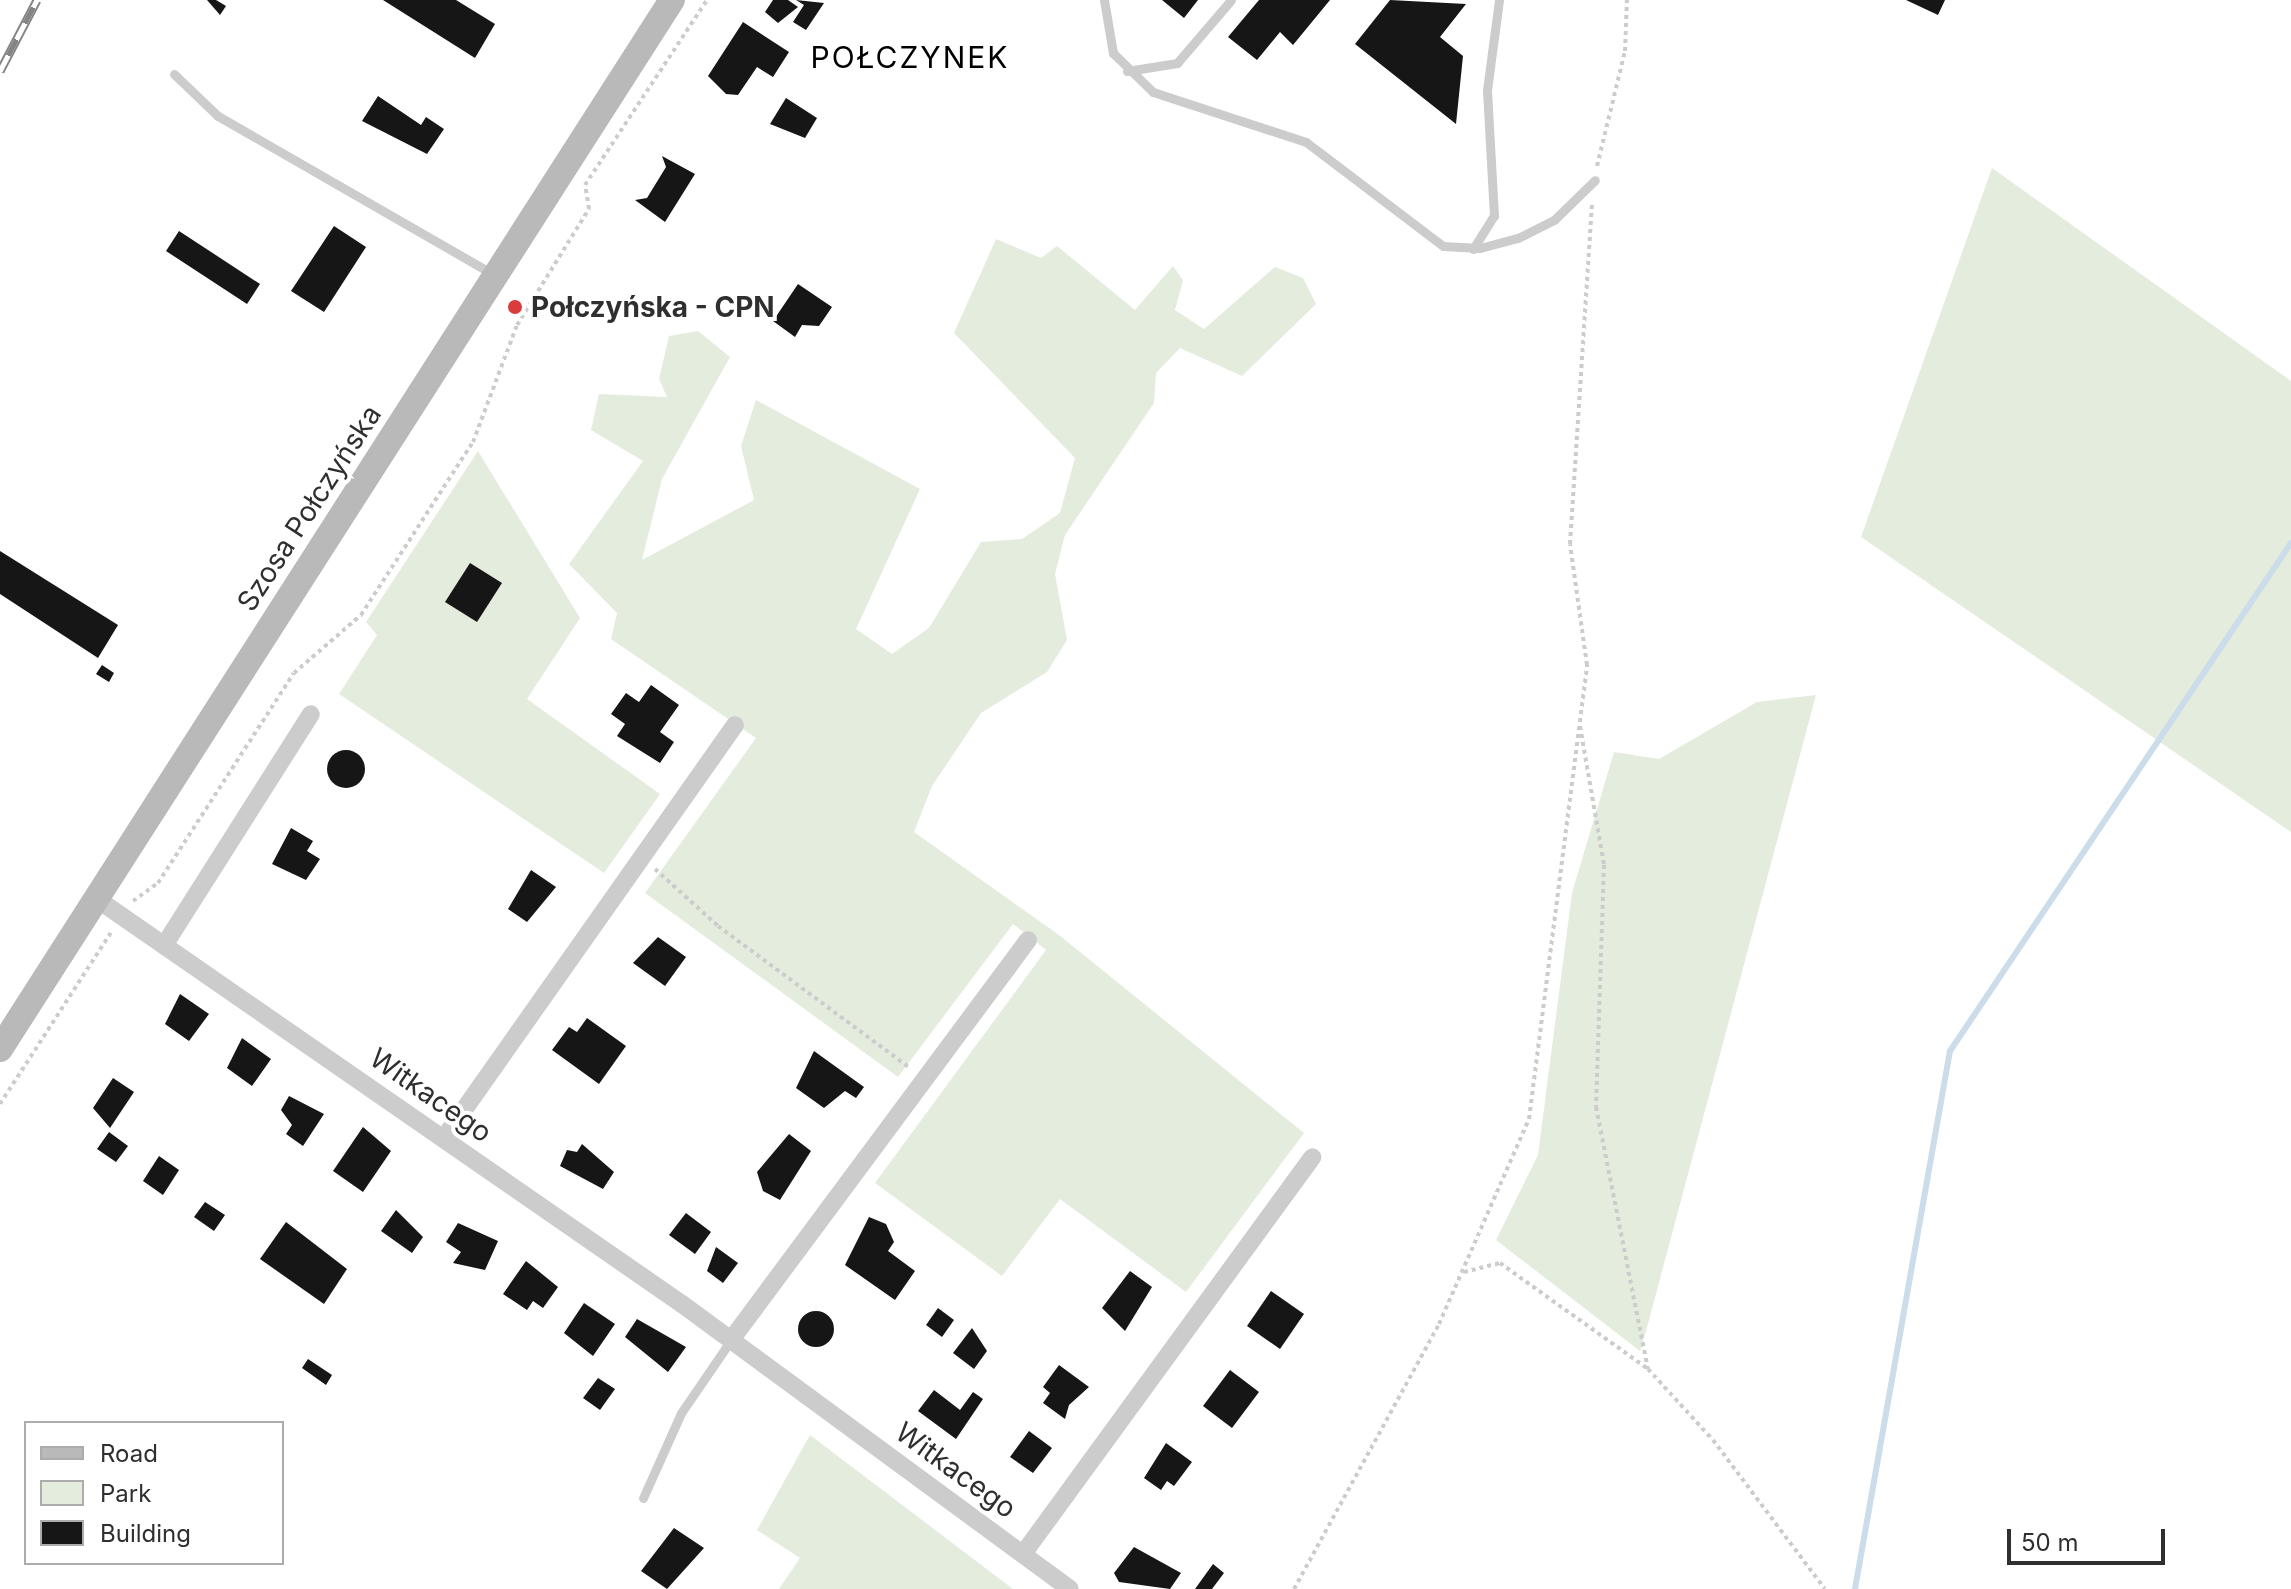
<!DOCTYPE html>
<html>
<head>
<meta charset="utf-8">
<style>
	body { margin:0 }
	#map { position:relative; width:2291px; height:1589px; overflow:hidden; background:#fff; font-family:Inter,sans-serif }
	div>[style] { position:absolute }
	.green>* { inset:0; background:#e4ecde }
	.stream>* { height:6px; margin:-3px; padding:0 3px; transform-origin:3px; border-radius:3px; background:#cbdcea }
	.building>* { inset:0; background:#161616 }
	.round { border-radius:50% }
	.path>* { height:4px; margin-top:-2px; transform-origin:0; background:repeating-linear-gradient(90deg,#ccc 0 4px,transparent 0 8px) }
	.lane>* { height:9px; margin:-4.5px; padding:0 4.5px; transform-origin:4.5px; border-radius:4.5px; background:#ccc }
	.street>* { height:18px; margin:-9px; padding:0 9px; transform-origin:9px; border-radius:9px; background:#ccc }
	.secondary>* { height:26px; margin:-13px; padding:0 13px; transform-origin:13px; border-radius:13px; background:#b9b9b9 }
	.rail>* { height:9px; margin-top:-4.5px; transform-origin:0; background:repeating-linear-gradient(90deg,#fff 0 18px,#848484 0 36px); box-sizing:border-box; border-block:2px solid #848484 }
	.dots>* { width:22px; height:22px; translate:-50% -50%; box-sizing:border-box; border:4px solid #fff; border-radius:50% }
	span { translate:-50% -50%; white-space:nowrap; text-align:center; line-height:1.15; -webkit-text-stroke:8px #fff; paint-order:stroke }
	.poi-label { font-size:28px; color:#2f2f2f; font-weight:700 }
	.left { translate:0 -50%; text-align:left }
	.street-label { font-size:28px; color:#2f2f2f }
	.neighbourhood-label { font-size:30px; color:#000; letter-spacing:2px }
	.legend { position:absolute; left:24px; top:1421px; width:260px; height:144px; box-sizing:border-box; background:#fff; border:2px solid #acacac; margin:0; padding:10px 14px; list-style:none; font-size:24px; color:#2f2f2f }
	.legend li { display:flex; align-items:center; gap:16px; height:40px }
	.legend b { width:40px; border:2px solid #acacac }
	.scale { position:absolute; left:2007px; top:1529px; width:158px; height:36px; box-sizing:border-box; border:4px solid #2f2f2f; border-top:0; padding-left:10px; font-size:24px; line-height:28px; white-space:nowrap; color:#2f2f2f; -webkit-text-stroke:6px #fff; paint-order:stroke }
</style>
</head>
<body>
<div id="map">
	<div class="green">
		<div style="clip-path:polygon(1992px 168px,2291px 381px,2291px 832px,1861px 537px)"></div>
		<div style="clip-path:polygon(996px 239px,1041px 258px,1057px 246px,1135px 310px,1173px 266px,1183px 280px,1175px 310px,1204px 329px,1275px 267px,1303px 278px,1316px 304px,1242px 376px,1180px 348px,1156px 373px,1154px 403px,1065px 535px,1055px 574px,1067px 640px,1047px 672px,981px 713px,932px 786px,914px 832px,1059px 935px,1304px 1133px,1186px 1292px,1060px 1199px,1002px 1276px,875px 1183px,1046px 950px,1013px 924px,898px 1077px,645px 893px,756px 738px,611px 639px,617px 613px,569px 564px,643px 461px,591px 430px,599px 394px,667px 397px,659px 379px,669px 336px,698px 331px,730px 357px,662px 479px,642px 560px,754px 500px,741px 446px,756px 400px,920px 489px,856px 629px,892px 654px,929px 628px,981px 542px,1022px 539px,1060px 513px,1075px 458px,954px 333px)"></div>
		<div style="clip-path:polygon(478px 451px,580px 618px,527px 699px,660px 794px,604px 873px,339px 694px,377px 635px,366px 622px)"></div>
		<div style="clip-path:polygon(1816px 695px,1645px 1335px,1640px 1351px,1496px 1240px,1538px 1155px,1572px 893px,1614px 752px,1659px 759px,1757px 702px)"></div>
		<div style="clip-path:polygon(810px 1435px,1013px 1589px,779px 1589px,800px 1558px,757px 1530px)"></div>
	</div>
	<div class="stream">
		<div style="left:1855px;top:1589px;width:546px;rotate:-79.99deg"></div>
		<div style="left:1950px;top:1051px;width:612px;rotate:-56.13deg"></div>
	</div>
	<div class="building">
		<div style="clip-path:polygon(207px 0,216px 0,226px 6px,220px 15px)"></div>
		<div style="clip-path:polygon(383px 0,456px 0,495px 24px,475px 58px)"></div>
		<div style="clip-path:polygon(773px 0,788px 0,798px 7px,778px 23px,765px 12px)"></div>
		<div style="clip-path:polygon(796px 0,824px 3px,806px 30px,793px 22px,804px 5px)"></div>
		<div style="clip-path:polygon(1162px 0,1198px 0,1184px 18px)"></div>
		<div style="clip-path:polygon(1259px 0,1330px 0,1293px 45px,1280px 32px,1257px 60px,1228px 37px)"></div>
		<div style="clip-path:polygon(1390px 0,1466px 4px,1440px 37px,1463px 56px,1456px 124px,1355px 44px)"></div>
		<div style="clip-path:polygon(1906px 0,1945px 0,1938px 15px)"></div>
		<div style="clip-path:polygon(743px 22px,789px 52px,773px 77px,757px 67px,738px 95px,726px 94px,708px 76px)"></div>
		<div style="clip-path:polygon(378px 96px,421px 125px,426px 117px,444px 129px,427px 154px,362px 121px)"></div>
		<div style="clip-path:polygon(786px 98px,817px 118px,805px 138px,770px 124px)"></div>
		<div style="clip-path:polygon(662px 156px,695px 174px,665px 222px,635px 200px,647px 198px,666px 167px)"></div>
		<div style="clip-path:polygon(334px 226px,366px 247px,324px 312px,291px 291px)"></div>
		<div style="clip-path:polygon(179px 231px,260px 284px,247px 304px,166px 251px)"></div>
		<div style="clip-path:polygon(798px 284px,832px 307px,819px 326px,802px 325px,795px 337px,773px 321px)"></div>
		<div style="clip-path:polygon(0 551px,118px 625px,98px 658px,0 594px)"></div>
		<div style="clip-path:polygon(470px 563px,502px 583px,477px 622px,445px 602px)"></div>
		<div style="clip-path:polygon(102px 665px,114px 673px,109px 682px,96px 674px)"></div>
		<div style="clip-path:polygon(651px 685px,679px 705px,660px 732px,674px 742px,660px 763px,617px 736px,625px 724px,611px 714px,626px 693px,639px 702px)"></div>
		<div class="round" style="left:327px;top:750px;width:38px;height:38px"></div>
		<div style="clip-path:polygon(291px 828px,313px 841px,307px 851px,320px 859px,306px 880px,272px 864px)"></div>
		<div style="clip-path:polygon(531px 870px,556px 887px,527px 922px,508px 909px)"></div>
		<div style="clip-path:polygon(658px 937px,686px 957px,665px 986px,633px 963px)"></div>
		<div style="clip-path:polygon(180px 994px,209px 1014px,189px 1041px,165px 1024px)"></div>
		<div style="clip-path:polygon(587px 1018px,626px 1046px,599px 1084px,552px 1050px,569px 1027px,577px 1032px)"></div>
		<div style="clip-path:polygon(242px 1038px,271px 1059px,252px 1086px,227px 1068px)"></div>
		<div style="clip-path:polygon(814px 1051px,864px 1087px,856px 1098px,845px 1091px,824px 1108px,796px 1088px)"></div>
		<div style="clip-path:polygon(113px 1078px,134px 1092px,110px 1128px,93px 1108px)"></div>
		<div style="clip-path:polygon(289px 1096px,324px 1114px,303px 1146px,286px 1134px,292px 1125px,281px 1110px)"></div>
		<div style="clip-path:polygon(363px 1127px,391px 1151px,363px 1192px,333px 1171px)"></div>
		<div style="clip-path:polygon(109px 1132px,128px 1146px,116px 1162px,97px 1149px)"></div>
		<div style="clip-path:polygon(789px 1134px,811px 1151px,780px 1200px,763px 1191px,757px 1172px)"></div>
		<div style="clip-path:polygon(582px 1144px,614px 1172px,603px 1189px,560px 1166px,567px 1150px,577px 1152px)"></div>
		<div style="clip-path:polygon(159px 1156px,179px 1170px,163px 1195px,143px 1181px)"></div>
		<div style="clip-path:polygon(205px 1202px,225px 1215px,214px 1231px,194px 1217px)"></div>
		<div style="clip-path:polygon(396px 1210px,423px 1237px,412px 1253px,381px 1231px)"></div>
		<div style="clip-path:polygon(686px 1213px,711px 1232px,695px 1254px,669px 1235px)"></div>
		<div style="clip-path:polygon(869px 1217px,886px 1224px,894px 1242px,888px 1251px,915px 1271px,895px 1300px,845px 1265px)"></div>
		<div style="clip-path:polygon(286px 1222px,347px 1269px,324px 1304px,260px 1259px)"></div>
		<div style="clip-path:polygon(458px 1223px,498px 1241px,485px 1270px,453px 1263px,461px 1252px,446px 1242px)"></div>
		<div style="clip-path:polygon(716px 1247px,738px 1263px,723px 1283px,707px 1271px)"></div>
		<div style="clip-path:polygon(526px 1261px,558px 1287px,543px 1308px,533px 1301px,527px 1310px,503px 1294px)"></div>
		<div style="clip-path:polygon(1130px 1271px,1152px 1287px,1125px 1331px,1102px 1308px)"></div>
		<div style="clip-path:polygon(1271px 1291px,1304px 1314px,1280px 1349px,1247px 1326px)"></div>
		<div style="clip-path:polygon(584px 1303px,615px 1324px,593px 1356px,564px 1333px)"></div>
		<div style="clip-path:polygon(938px 1308px,954px 1320px,942px 1337px,926px 1325px)"></div>
		<div class="round" style="left:798px;top:1311px;width:36px;height:36px"></div>
		<div style="clip-path:polygon(637px 1319px,686px 1347px,668px 1372px,625px 1337px)"></div>
		<div style="clip-path:polygon(972px 1328px,987px 1351px,974px 1369px,953px 1353px)"></div>
		<div style="clip-path:polygon(308px 1359px,332px 1375px,326px 1385px,302px 1368px)"></div>
		<div style="clip-path:polygon(1059px 1365px,1089px 1387px,1069px 1405px,1065px 1419px,1043px 1403px,1050px 1393px,1043px 1387px)"></div>
		<div style="clip-path:polygon(1230px 1370px,1259px 1392px,1232px 1428px,1203px 1406px)"></div>
		<div style="clip-path:polygon(598px 1378px,615px 1389px,600px 1410px,583px 1398px)"></div>
		<div style="clip-path:polygon(934px 1390px,960px 1410px,973px 1392px,983px 1399px,956px 1439px,918px 1411px)"></div>
		<div style="clip-path:polygon(1029px 1431px,1052px 1448px,1033px 1473px,1010px 1457px)"></div>
		<div style="clip-path:polygon(1166px 1443px,1192px 1462px,1174px 1486px,1167px 1481px,1161px 1490px,1144px 1478px)"></div>
		<div style="clip-path:polygon(674px 1528px,704px 1548px,667px 1589px,641px 1571px)"></div>
		<div style="clip-path:polygon(1134px 1547px,1181px 1573px,1170px 1589px,1119px 1582px,1114px 1573px)"></div>
		<div style="clip-path:polygon(1213px 1564px,1224px 1573px,1212px 1589px,1195px 1589px)"></div>
	</div>
	<div class="path">
		<div style="left:1597px;top:166px;width:118px;rotate:-76.3deg"></div>
		<div style="left:1625px;top:51px;width:51px;rotate:-87.8deg"></div>
		<div style="left:1580px;top:726px;width:141px;rotate:80.2deg"></div>
		<div style="left:1604px;top:865px;width:242px;rotate:91.9deg"></div>
		<div style="left:1596px;top:1107px;width:267px;rotate:78.8deg"></div>
		<div style="left:655px;top:869px;width:85px;rotate:42.1deg"></div>
		<div style="left:718px;top:926px;width:239px;rotate:36.5deg"></div>
		<div style="left:133px;top:901px;width:31px;rotate:-36deg"></div>
		<div style="left:158px;top:883px;width:250px;rotate:-57.1deg"></div>
		<div style="left:294px;top:673px;width:89px;rotate:-40.9deg"></div>
		<div style="left:361px;top:615px;width:206px;rotate:-57.1deg"></div>
		<div style="left:473px;top:442px;width:125px;rotate:-69.4deg"></div>
		<div style="left:517px;top:325px;width:137px;rotate:-58.2deg"></div>
		<div style="left:589px;top:209px;width:24px;rotate:-99deg"></div>
		<div style="left:585px;top:185px;width:222px;rotate:-56.6deg"></div>
		<div style="left:0;top:1104px;width:206px;rotate:-57.1deg"></div>
		<div style="left:1464px;top:1272px;width:37px;rotate:-14deg"></div>
		<div style="left:1500px;top:1263px;width:182px;rotate:35.6deg"></div>
		<div style="left:1648px;top:1369px;width:96px;rotate:47.5deg"></div>
		<div style="left:1713px;top:1440px;width:186px;rotate:53.1deg"></div>
		<div style="left:1294px;top:1589px;width:302px;rotate:-61.3deg"></div>
		<div style="left:1439px;top:1324px;width:224px;rotate:-66.3deg"></div>
		<div style="left:1529px;top:1119px;width:458px;rotate:-82.7deg"></div>
		<div style="left:1587px;top:665px;width:122px;rotate:-98deg"></div>
		<div style="left:1570px;top:544px;width:342px;rotate:-86.3deg"></div>
	</div>
	<div class="lane">
		<div style="left:1104px;top:0;width:54px;rotate:80.4deg"></div>
		<div style="left:1113px;top:53px;width:56px;rotate:44.3deg"></div>
		<div style="left:1153px;top:92px;width:161px;rotate:18.1deg"></div>
		<div style="left:1306px;top:142px;width:172px;rotate:37.2deg"></div>
		<div style="left:1443px;top:246px;width:37px;rotate:3deg"></div>
		<div style="left:1480px;top:248px;width:39px;rotate:-15deg"></div>
		<div style="left:1518px;top:238px;width:40px;rotate:-26.6deg"></div>
		<div style="left:1554px;top:220px;width:57px;rotate:-44.3deg"></div>
		<div style="left:1127px;top:71px;width:51px;rotate:-9.1deg"></div>
		<div style="left:1177px;top:63px;width:83px;rotate:-49.4deg"></div>
		<div style="left:174px;top:74px;width:61px;rotate:43.7deg"></div>
		<div style="left:218px;top:116px;width:317px;rotate:29.9deg"></div>
		<div style="left:1473px;top:249px;width:39px;rotate:-58deg"></div>
		<div style="left:1494px;top:216px;width:126px;rotate:-93.2deg"></div>
		<div style="left:1487px;top:90px;width:91px;rotate:-82.4deg"></div>
		<div style="left:643px;top:1498px;width:93px;rotate:-65.9deg"></div>
		<div style="left:681px;top:1413px;width:88px;rotate:-55.6deg"></div>
	</div>
	<div class="street">
		<div style="left:97px;top:899px;width:712px;rotate:34.7deg"></div>
		<div style="left:682px;top:1304px;width:481px;rotate:36.3deg"></div>
		<div style="left:165px;top:944px;width:272px;rotate:-57.6deg"></div>
		<div style="left:444px;top:1138px;width:505px;rotate:-54.83deg"></div>
		<div style="left:731px;top:1340px;width:498px;rotate:-53.4deg"></div>
		<div style="left:1023px;top:1554px;width:491px;rotate:-53.9deg"></div>
	</div>
	<div class="secondary">
		<div style="left:0;top:1049px;width:1246px;rotate:-57.36deg"></div>
	</div>
	<div class="rail">
		<div style="left:0;top:71px;width:80px;rotate:-62.5deg"></div>
	</div>
	<div class="dots">
		<div style="left:515px;top:307px;background:#dc3b3c"></div>
	</div>
	<div class="poi-label">
		<span class="left" style="left:531px;top:307px">Połczyńska - CPN</span>
	</div>
	<div class="street-label">
		<span style="left:309px;top:508px;rotate:-57deg">Szosa Połczyńska</span>
		<span style="left:431px;top:1095px;rotate:35deg">Witkacego</span>
		<span style="left:956px;top:1470px;rotate:36deg">Witkacego</span>
	</div>
	<div class="neighbourhood-label">
		<span style="left:910px;top:57px">POŁCZYNEK</span>
	</div>
	<ul class="legend">
	<li><b style="height:10px;background:#b9b9b9"></b>Road</li>
	<li><b style="height:22px;background:#e4ecde"></b>Park</li>
	<li><b style="height:22px;background:#161616"></b>Building</li>
	</ul>
	<div class="scale">50 m</div>
</div>
</body>
</html>
